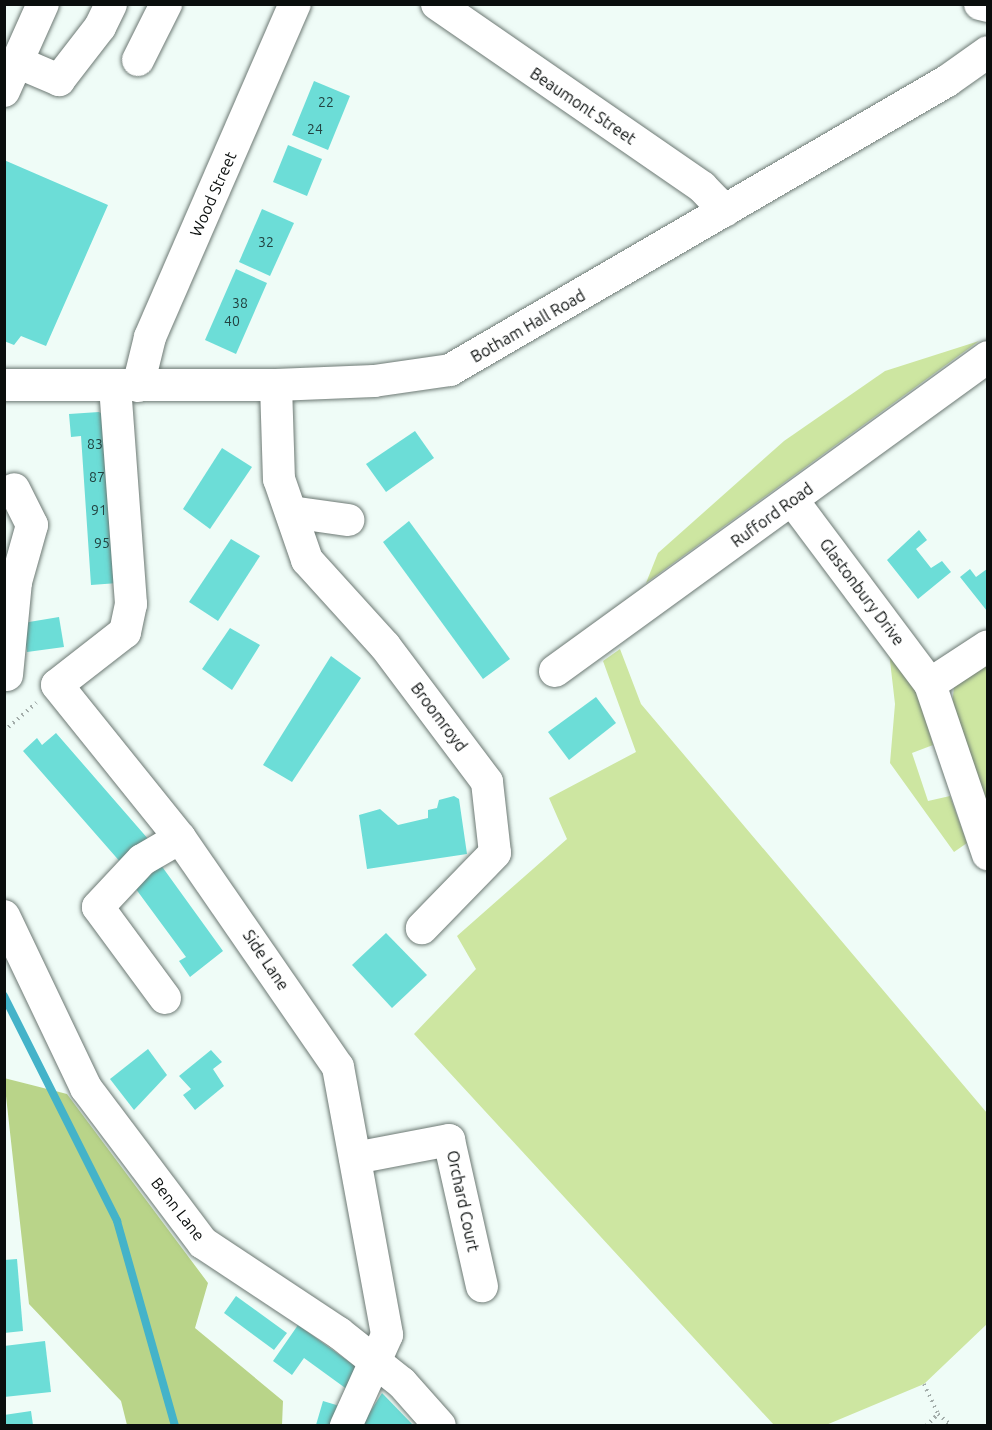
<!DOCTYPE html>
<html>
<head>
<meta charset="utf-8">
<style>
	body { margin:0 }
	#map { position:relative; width:992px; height:1430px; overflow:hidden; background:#effcf7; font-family:Ubuntu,sans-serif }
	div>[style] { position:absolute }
	.green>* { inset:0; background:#cde6a1 }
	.forest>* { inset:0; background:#b9d489 }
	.stream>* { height:8px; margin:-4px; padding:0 4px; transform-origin:4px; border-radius:4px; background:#44b3c9 }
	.building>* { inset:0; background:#6cddd7 }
	.path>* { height:4px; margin-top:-2px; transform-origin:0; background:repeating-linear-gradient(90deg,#a3adaa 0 1.5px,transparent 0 6px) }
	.roads { filter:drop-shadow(0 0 2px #6d7974) drop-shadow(0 0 2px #6d7974) }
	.minor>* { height:32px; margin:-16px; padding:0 16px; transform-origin:16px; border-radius:16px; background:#fff }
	span { translate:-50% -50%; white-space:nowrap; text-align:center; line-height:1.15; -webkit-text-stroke:5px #fff; paint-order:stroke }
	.number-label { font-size:14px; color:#224240 }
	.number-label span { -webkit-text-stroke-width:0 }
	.street-label { font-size:16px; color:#0a0e0d }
	.frame { position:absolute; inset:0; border:6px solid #0a0e0d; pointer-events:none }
</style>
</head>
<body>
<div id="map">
	<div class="green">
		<div style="clip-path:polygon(979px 341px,646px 583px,658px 553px,784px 441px,885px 371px)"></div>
		<div style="clip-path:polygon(620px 649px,641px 704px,987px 1113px,987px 1324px,924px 1384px,826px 1425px,774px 1425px,414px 1034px,476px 969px,457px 936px,567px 839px,549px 798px,636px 752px,603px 661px)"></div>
		<div style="clip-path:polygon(889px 652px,915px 683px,933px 745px,912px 753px,928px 801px,950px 796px,967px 843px,954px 852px,890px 763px,895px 704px)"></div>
		<div style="clip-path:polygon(987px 662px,987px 800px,976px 788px,952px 706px,954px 687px)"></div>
	</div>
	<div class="forest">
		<div style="clip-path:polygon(4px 1078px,67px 1094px,208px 1283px,195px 1328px,283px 1401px,282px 1425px,127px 1425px,121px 1401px,29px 1304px)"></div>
	</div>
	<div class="stream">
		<div style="left:4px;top:996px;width:252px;rotate:63.3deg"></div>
		<div style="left:117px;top:1221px;width:213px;rotate:74.2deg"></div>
	</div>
	<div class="building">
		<div style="clip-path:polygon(314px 81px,350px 96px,328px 150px,292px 135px)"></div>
		<div style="clip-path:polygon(288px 145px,322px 159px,307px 196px,273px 182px)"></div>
		<div style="clip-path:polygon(4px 160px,108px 205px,46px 346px,21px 336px,14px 345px,4px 341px)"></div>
		<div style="clip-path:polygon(262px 209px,294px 223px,270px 276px,239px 262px)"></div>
		<div style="clip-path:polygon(236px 269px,267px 283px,236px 354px,205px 340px)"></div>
		<div style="clip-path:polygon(99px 412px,107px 417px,118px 583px,91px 585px,81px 436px,71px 437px,69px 414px)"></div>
		<div style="clip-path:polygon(415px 431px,434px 458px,386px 492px,366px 464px)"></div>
		<div style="clip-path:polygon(222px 448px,252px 467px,210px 529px,183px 509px)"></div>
		<div style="clip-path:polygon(409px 521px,510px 659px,483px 679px,383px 542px)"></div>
		<div style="clip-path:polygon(919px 530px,927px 540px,916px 549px,931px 568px,942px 561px,951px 572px,918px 599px,887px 560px)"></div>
		<div style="clip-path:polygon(231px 539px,260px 556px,218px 621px,189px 602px)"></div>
		<div style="clip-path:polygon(970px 569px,976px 577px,987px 569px,987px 611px,960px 577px)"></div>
		<div style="clip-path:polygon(59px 617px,64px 647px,27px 652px,23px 623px)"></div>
		<div style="clip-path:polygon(230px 628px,260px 645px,232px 690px,202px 669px)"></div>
		<div style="clip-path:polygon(331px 656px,361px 678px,292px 782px,263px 765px)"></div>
		<div style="clip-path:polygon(596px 697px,616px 723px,569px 760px,548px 732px)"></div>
		<div style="clip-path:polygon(56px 733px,149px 840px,122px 864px,23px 751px,37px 738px,42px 745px)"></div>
		<div style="clip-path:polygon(454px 796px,459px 799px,467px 854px,367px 869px,359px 815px,380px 809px,398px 825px,428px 818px,428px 810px,437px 808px,439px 800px)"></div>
		<div style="clip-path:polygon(158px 861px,223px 951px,190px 977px,179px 961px,186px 957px,130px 881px)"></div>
		<div style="clip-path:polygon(386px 933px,427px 975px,392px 1008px,352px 965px)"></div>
		<div style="clip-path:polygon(148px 1049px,167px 1075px,134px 1110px,110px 1079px)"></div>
		<div style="clip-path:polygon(211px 1050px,222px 1062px,213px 1069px,224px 1086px,195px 1110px,183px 1095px,191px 1089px,179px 1076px)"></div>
		<div style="clip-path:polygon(17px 1259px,23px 1331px,4px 1333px,4px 1260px)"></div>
		<div style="clip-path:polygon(236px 1296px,287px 1333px,274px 1350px,224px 1313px)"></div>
		<div style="clip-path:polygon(298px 1325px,359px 1369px,348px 1390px,304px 1358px,292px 1375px,273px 1361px)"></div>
		<div style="clip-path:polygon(45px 1341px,51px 1392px,4px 1397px,4px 1346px)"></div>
		<div style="clip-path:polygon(382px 1393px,413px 1425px,362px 1425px)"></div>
		<div style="clip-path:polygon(323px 1401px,343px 1407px,338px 1425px,316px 1425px)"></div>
		<div style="clip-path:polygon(31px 1411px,33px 1425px,4px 1425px,4px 1415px)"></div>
	</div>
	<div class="path">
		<div style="left:4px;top:731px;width:43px;rotate:-41.2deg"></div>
		<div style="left:924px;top:1384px;width:33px;rotate:65deg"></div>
		<div style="left:938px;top:1414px;width:18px;rotate:41deg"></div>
		<div style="left:926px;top:1426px;width:17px;rotate:-45deg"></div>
	</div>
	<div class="roads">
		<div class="minor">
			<div style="left:437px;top:4px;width:322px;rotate:34.6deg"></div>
			<div style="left:702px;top:187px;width:33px;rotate:46deg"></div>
			<div style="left:980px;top:4px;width:8px;rotate:14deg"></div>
			<div style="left:138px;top:60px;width:63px;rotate:-63.4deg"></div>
			<div style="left:17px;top:62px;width:46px;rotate:23.2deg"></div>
			<div style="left:59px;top:80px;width:67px;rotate:-52.3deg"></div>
			<div style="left:100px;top:27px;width:25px;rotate:-64deg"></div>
			<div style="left:4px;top:91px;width:95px;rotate:-65.9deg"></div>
			<div style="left:4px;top:385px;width:272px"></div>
			<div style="left:276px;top:385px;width:98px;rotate:-2.3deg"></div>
			<div style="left:374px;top:381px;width:77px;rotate:-8.2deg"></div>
			<div style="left:450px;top:370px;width:575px;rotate:-30.18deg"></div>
			<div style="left:947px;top:81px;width:50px;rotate:-35.3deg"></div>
			<div style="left:276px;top:385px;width:94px;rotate:88.2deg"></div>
			<div style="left:279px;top:479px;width:86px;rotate:70.9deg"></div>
			<div style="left:307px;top:560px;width:116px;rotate:47.8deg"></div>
			<div style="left:385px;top:646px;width:170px;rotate:53.1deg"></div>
			<div style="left:487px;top:782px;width:71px;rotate:83.6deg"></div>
			<div style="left:495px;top:853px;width:105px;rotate:134.2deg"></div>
			<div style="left:115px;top:386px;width:219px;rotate:85.8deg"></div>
			<div style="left:131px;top:604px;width:29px;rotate:102deg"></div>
			<div style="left:125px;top:632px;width:86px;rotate:142.1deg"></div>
			<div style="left:57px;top:685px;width:196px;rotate:51.2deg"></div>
			<div style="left:180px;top:838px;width:278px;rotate:55.4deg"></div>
			<div style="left:338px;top:1067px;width:272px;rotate:79.6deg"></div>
			<div style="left:387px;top:1335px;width:100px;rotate:114.3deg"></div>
			<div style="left:138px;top:386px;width:50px;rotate:-76.2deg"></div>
			<div style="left:150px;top:337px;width:363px;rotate:-66.5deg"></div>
			<div style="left:793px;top:501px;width:229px;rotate:53.2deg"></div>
			<div style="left:930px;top:684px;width:180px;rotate:71.2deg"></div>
			<div style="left:291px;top:512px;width:58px;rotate:8deg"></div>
			<div style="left:4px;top:581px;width:12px;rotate:5deg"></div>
			<div style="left:16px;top:582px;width:59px;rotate:-74.3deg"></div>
			<div style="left:32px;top:525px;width:40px;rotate:-116.6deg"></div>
			<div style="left:555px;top:671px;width:535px;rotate:-35.95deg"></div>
			<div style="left:7px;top:675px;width:93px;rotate:-84.5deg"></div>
			<div style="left:930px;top:684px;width:69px;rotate:-33.2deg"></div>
			<div style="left:4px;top:916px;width:191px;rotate:64.5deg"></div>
			<div style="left:86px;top:1088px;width:194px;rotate:53deg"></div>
			<div style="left:203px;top:1243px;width:163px;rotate:33.5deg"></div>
			<div style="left:339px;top:1333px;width:80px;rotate:38.4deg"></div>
			<div style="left:402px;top:1383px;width:57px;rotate:48.5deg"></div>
			<div style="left:165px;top:998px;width:113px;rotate:-126.4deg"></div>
			<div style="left:98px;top:907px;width:64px;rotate:-46.9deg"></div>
			<div style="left:142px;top:860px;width:44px;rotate:-30.1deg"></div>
			<div style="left:355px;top:1158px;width:96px;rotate:-10.8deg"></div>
			<div style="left:449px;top:1140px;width:150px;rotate:77.3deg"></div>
		</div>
	</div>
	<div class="number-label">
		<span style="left:326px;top:102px">22</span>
		<span style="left:315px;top:129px">24</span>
		<span style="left:266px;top:242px">32</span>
		<span style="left:240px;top:303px">38</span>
		<span style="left:232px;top:321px">40</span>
		<span style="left:95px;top:444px">83</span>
		<span style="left:97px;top:477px">87</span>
		<span style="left:99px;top:510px">91</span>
		<span style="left:102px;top:543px">95</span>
	</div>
	<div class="street-label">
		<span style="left:583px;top:106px;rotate:34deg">Beaumont Street</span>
		<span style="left:213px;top:194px;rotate:-66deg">Wood Street</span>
		<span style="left:528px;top:326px;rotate:-30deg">Botham Hall Road</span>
		<span style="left:772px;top:515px;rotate:-36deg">Rufford Road</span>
		<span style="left:862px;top:592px;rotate:53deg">Glastonbury Drive</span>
		<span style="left:439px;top:717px;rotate:53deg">Broomroyd</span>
		<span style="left:266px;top:960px;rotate:56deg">Side Lane</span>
		<span style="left:463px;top:1201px;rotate:78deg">Orchard Court</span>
		<span style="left:178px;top:1209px;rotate:52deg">Benn Lane</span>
	</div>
	<div class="frame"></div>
</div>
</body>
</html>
